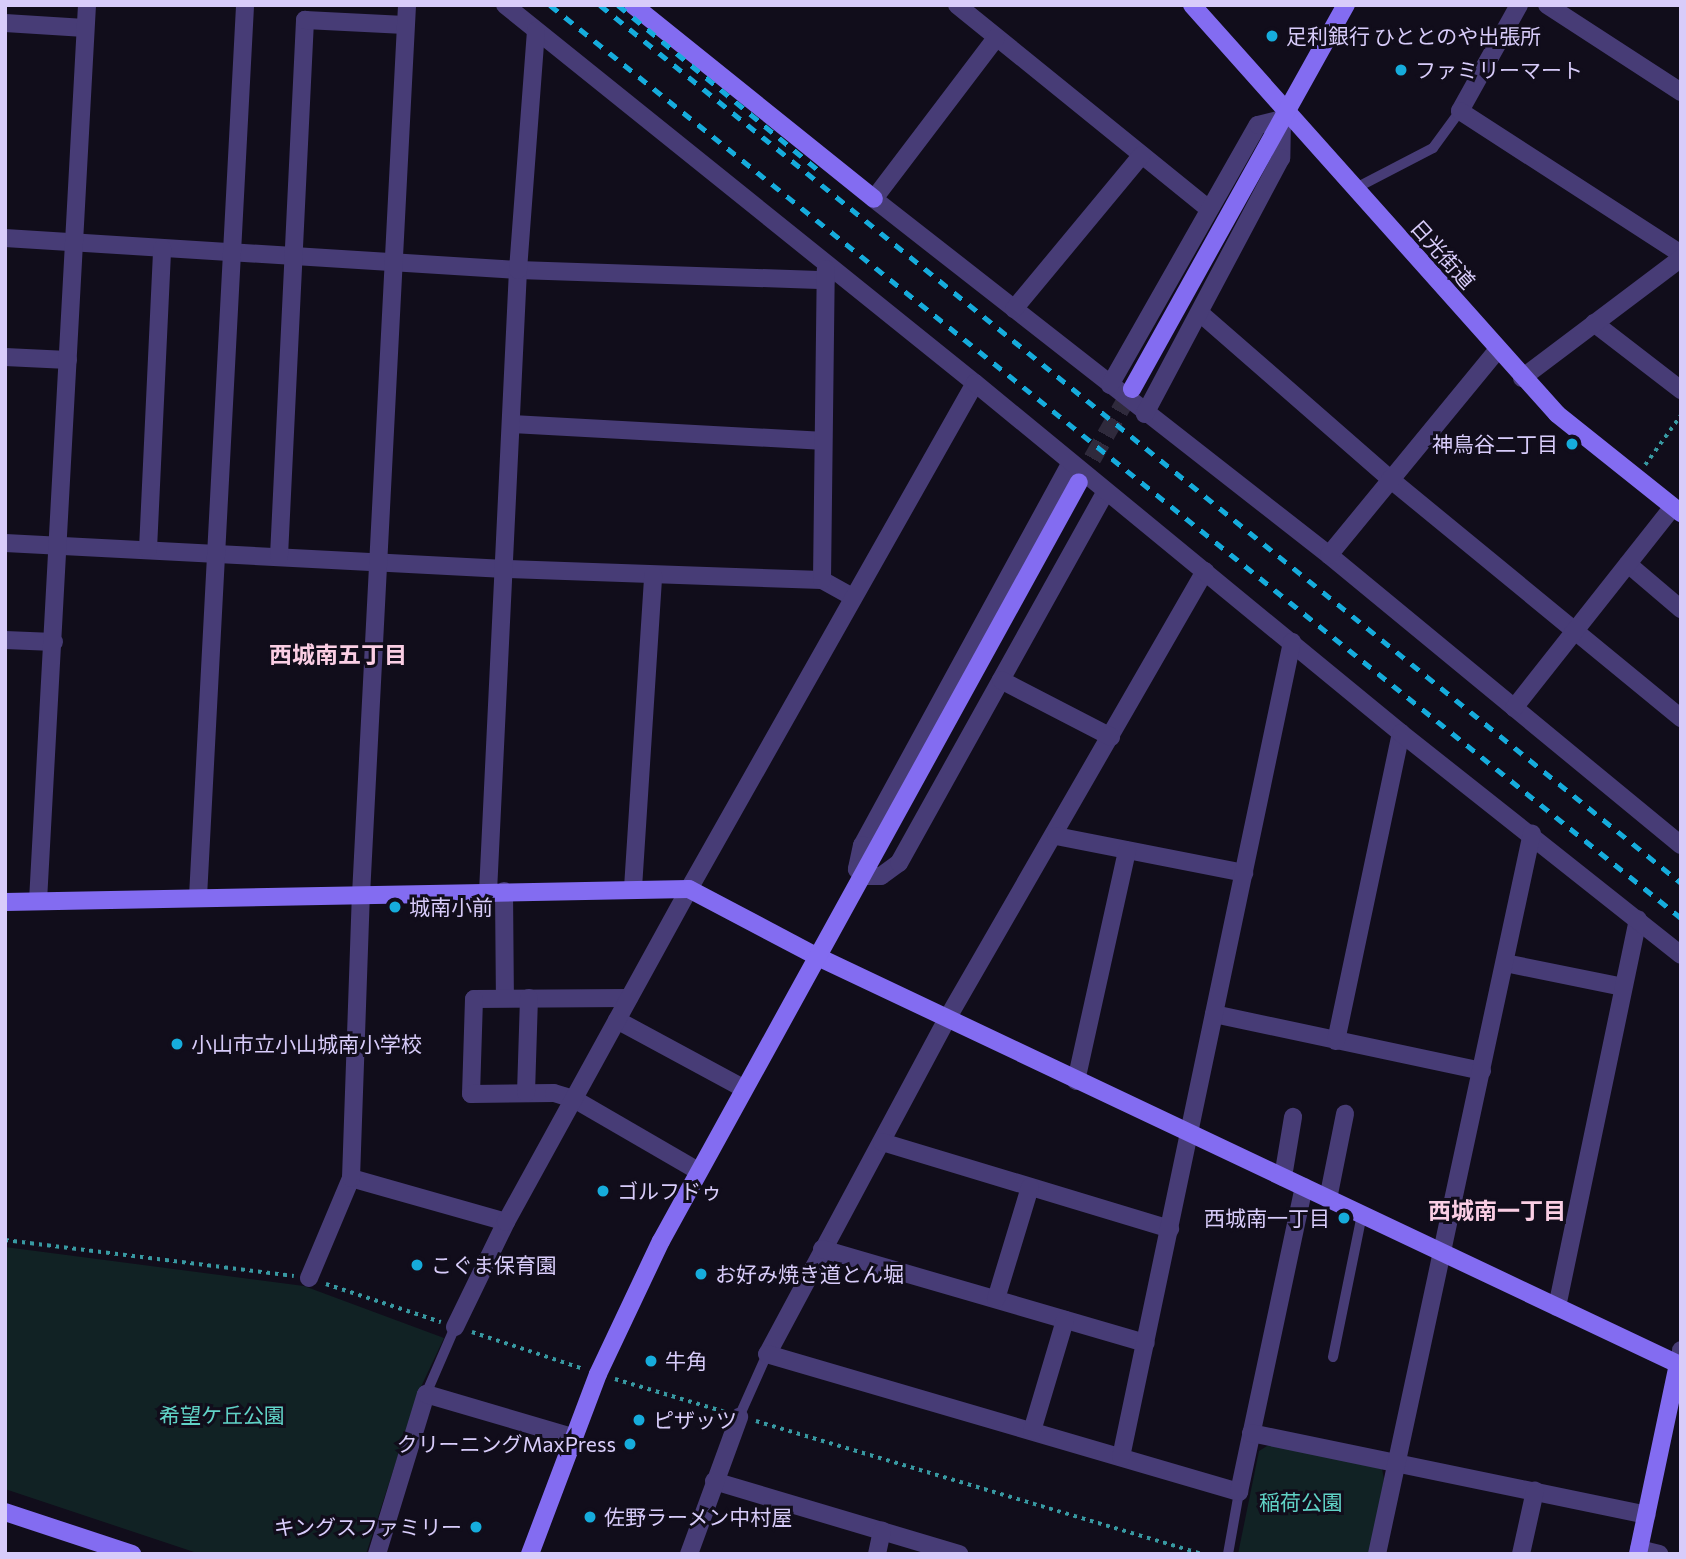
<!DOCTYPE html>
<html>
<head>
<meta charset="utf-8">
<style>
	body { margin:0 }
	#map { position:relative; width:1686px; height:1559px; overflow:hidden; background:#110d1b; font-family:Commissioner,"Noto Sans JP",sans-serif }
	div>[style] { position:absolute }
	.green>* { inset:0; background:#112224 }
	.secondary-tunnel>* { height:18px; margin-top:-9px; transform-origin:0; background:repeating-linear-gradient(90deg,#2f2a3c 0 18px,transparent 0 27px) }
	.path>* { height:3.5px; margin-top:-1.75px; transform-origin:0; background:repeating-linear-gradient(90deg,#3899a2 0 3.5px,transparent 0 8.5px) }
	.lane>* { height:10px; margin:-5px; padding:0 5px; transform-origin:5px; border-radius:5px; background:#473c76 }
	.street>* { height:18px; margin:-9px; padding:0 9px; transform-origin:9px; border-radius:9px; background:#473c76 }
	.secondary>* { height:18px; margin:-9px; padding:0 9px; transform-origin:9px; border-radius:9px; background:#836cf1 }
	.rail>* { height:5px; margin-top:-2.5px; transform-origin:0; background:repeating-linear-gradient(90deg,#16acdc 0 10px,transparent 0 19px) }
	.dots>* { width:19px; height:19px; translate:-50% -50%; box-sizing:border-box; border:4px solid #110d1b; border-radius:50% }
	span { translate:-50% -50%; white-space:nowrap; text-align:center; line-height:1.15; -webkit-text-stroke:6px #110d1b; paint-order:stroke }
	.poi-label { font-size:21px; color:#d8ccfa }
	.left { translate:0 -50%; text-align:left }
	.right { translate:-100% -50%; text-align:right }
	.street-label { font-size:21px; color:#d8ccfa }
	.park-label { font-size:21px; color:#60d2c6 }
	.neighbourhood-label { font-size:23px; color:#facee4; font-weight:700 }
	.frame { position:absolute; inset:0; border:7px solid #d8ccfa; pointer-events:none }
</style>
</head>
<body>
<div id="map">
	<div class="green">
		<div style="clip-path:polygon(5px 1247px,304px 1286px,444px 1338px,419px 1391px,366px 1554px,200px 1554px,5px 1489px)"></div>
		<div style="clip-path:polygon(1272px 1443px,1382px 1469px,1384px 1479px,1370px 1554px,1238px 1554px,1259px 1451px)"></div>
	</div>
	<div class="secondary-tunnel">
		<div style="left:1079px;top:482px;width:107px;rotate:-60.3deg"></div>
	</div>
	<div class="path">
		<div style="left:1645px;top:465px;width:62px;rotate:-54.2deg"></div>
		<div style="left:5px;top:1240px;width:291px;rotate:7.1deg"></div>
		<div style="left:326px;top:1284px;width:121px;rotate:18.3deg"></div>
		<div style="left:472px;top:1332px;width:118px;rotate:18.3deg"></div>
		<div style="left:615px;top:1379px;width:115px;rotate:16.7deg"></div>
		<div style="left:756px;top:1421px;width:466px;rotate:16.6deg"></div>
	</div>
	<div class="lane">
		<div style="left:1354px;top:189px;width:89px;rotate:-27.4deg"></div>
		<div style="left:1433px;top:148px;width:46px;rotate:-53.9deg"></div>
		<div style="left:1333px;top:1357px;width:146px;rotate:-78.5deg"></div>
		<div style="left:426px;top:1394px;width:73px;rotate:-66.6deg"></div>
		<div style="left:739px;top:1417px;width:69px;rotate:-66deg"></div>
		<div style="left:1228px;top:1554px;width:63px;rotate:-79.9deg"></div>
	</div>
	<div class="street">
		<div style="left:505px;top:5px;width:603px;rotate:38.81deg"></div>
		<div style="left:957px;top:5px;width:324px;rotate:39deg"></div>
		<div style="left:1519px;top:5px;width:121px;rotate:119.1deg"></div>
		<div style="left:1460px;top:111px;width:263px;rotate:32.9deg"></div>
		<div style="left:1547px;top:5px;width:160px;rotate:33deg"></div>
		<div style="left:5px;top:23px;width:80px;rotate:3.6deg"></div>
		<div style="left:996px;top:38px;width:202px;rotate:127.2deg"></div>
		<div style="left:874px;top:199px;width:578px;rotate:38.04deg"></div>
		<div style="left:1329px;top:555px;width:456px;rotate:39.5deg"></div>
		<div style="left:5px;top:238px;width:514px;rotate:3.57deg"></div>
		<div style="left:518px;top:270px;width:308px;rotate:1.9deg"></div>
		<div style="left:1014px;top:309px;width:200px;rotate:-50.3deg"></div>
		<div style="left:1200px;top:313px;width:252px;rotate:41.1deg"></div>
		<div style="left:1390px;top:479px;width:377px;rotate:39.4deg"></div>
		<div style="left:1594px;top:323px;width:110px;rotate:37.6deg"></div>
		<div style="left:5px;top:357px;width:63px;rotate:2.7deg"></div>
		<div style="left:1522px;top:378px;width:199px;rotate:-37deg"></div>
		<div style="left:1110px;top:385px;width:299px;rotate:-60.4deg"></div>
		<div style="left:1258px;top:125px;width:25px;rotate:-14deg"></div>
		<div style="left:1282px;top:119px;width:39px;rotate:91deg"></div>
		<div style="left:1281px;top:158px;width:290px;rotate:118deg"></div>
		<div style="left:512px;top:424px;width:309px;rotate:3.1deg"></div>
		<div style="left:1070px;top:464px;width:434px;rotate:118.6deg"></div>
		<div style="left:862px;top:845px;width:25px;rotate:102deg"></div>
		<div style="left:857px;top:869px;width:9px;rotate:49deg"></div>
		<div style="left:863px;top:876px;width:18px"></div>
		<div style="left:881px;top:876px;width:22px;rotate:-36deg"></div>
		<div style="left:899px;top:863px;width:423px;rotate:-60.9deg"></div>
		<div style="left:5px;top:543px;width:501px;rotate:2.98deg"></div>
		<div style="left:505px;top:569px;width:317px;rotate:2deg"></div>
		<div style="left:822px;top:580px;width:33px;rotate:29deg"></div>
		<div style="left:148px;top:549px;width:301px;rotate:-87.3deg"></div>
		<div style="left:1329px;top:555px;width:266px;rotate:-50.6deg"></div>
		<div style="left:279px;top:556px;width:537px;rotate:-87.22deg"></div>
		<div style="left:305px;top:20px;width:100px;rotate:2.9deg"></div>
		<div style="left:1628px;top:564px;width:70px;rotate:40.3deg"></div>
		<div style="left:1205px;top:571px;width:517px;rotate:119.94deg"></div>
		<div style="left:947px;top:1019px;width:380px;rotate:118.2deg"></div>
		<div style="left:767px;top:1354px;width:492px;rotate:16.3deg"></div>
		<div style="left:1239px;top:1492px;width:312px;rotate:-78deg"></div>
		<div style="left:822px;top:580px;width:311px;rotate:-89.3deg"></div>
		<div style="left:5px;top:640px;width:49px;rotate:2.3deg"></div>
		<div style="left:1001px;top:680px;width:124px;rotate:27.4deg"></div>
		<div style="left:1514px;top:708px;width:256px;rotate:-51.7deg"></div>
		<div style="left:1056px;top:836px;width:192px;rotate:11.1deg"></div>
		<div style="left:633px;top:888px;width:313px;rotate:-86.3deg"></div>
		<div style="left:504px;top:891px;width:107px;rotate:89.5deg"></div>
		<div style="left:488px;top:892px;width:623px;rotate:-87.24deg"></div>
		<div style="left:518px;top:270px;width:240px;rotate:-85.7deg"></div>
		<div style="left:198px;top:897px;width:893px;rotate:-86.98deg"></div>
		<div style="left:38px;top:901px;width:897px;rotate:-86.87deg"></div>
		<div style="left:1505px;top:963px;width:120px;rotate:11.5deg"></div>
		<div style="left:629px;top:998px;width:155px;rotate:179.6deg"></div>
		<div style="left:474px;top:999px;width:95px;rotate:91.8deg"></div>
		<div style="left:471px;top:1094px;width:83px;rotate:-0.7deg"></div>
		<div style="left:554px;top:1093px;width:21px;rotate:17deg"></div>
		<div style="left:574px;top:1099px;width:143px;rotate:30.1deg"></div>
		<div style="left:1214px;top:1014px;width:274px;rotate:12deg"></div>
		<div style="left:617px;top:1020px;width:143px;rotate:28.4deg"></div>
		<div style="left:1336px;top:1041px;width:315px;rotate:-78.1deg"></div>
		<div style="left:1076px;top:1081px;width:236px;rotate:-77.5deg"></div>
		<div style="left:526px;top:1093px;width:95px;rotate:-88.2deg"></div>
		<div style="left:882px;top:1142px;width:301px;rotate:16.8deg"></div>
		<div style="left:1283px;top:1177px;width:61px;rotate:-80.5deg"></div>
		<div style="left:351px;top:1178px;width:161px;rotate:15.8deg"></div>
		<div style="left:1328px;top:1199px;width:87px;rotate:-78.7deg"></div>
		<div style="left:822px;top:1249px;width:337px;rotate:16.2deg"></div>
		<div style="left:309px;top:1278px;width:108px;rotate:-67.2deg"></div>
		<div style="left:351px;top:1178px;width:283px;rotate:-88deg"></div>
		<div style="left:361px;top:895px;width:891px;rotate:-87.04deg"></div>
		<div style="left:996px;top:1299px;width:117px;rotate:-73.1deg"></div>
		<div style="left:1557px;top:1307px;width:396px;rotate:-78.2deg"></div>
		<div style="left:455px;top:1327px;width:117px;rotate:-64.1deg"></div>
		<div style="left:506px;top:1222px;width:380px;rotate:-61.2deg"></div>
		<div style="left:689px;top:889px;width:581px;rotate:-60.52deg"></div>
		<div style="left:975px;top:383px;width:551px;rotate:39.41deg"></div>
		<div style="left:1401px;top:733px;width:357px;rotate:38.4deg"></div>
		<div style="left:1681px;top:1350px;width:15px;rotate:90deg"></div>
		<div style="left:1032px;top:1431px;width:116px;rotate:-73.4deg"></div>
		<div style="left:1251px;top:1433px;width:404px;rotate:11.7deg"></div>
		<div style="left:1121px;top:1457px;width:833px;rotate:-78.15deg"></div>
		<div style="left:714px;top:1481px;width:256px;rotate:16.6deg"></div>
		<div style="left:1639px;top:1549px;width:21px;rotate:14deg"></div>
		<div style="left:377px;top:1554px;width:167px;rotate:-73deg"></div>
		<div style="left:426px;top:1394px;width:152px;rotate:16.4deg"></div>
		<div style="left:689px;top:1554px;width:146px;rotate:-69.9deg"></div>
		<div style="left:877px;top:1554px;width:24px;rotate:-78deg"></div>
		<div style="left:1377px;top:1554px;width:737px;rotate:-77.87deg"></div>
		<div style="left:1521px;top:1554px;width:65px;rotate:-77.5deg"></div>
	</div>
	<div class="secondary">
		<div style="left:633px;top:5px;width:309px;rotate:38.8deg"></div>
		<div style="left:1192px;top:5px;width:548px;rotate:48.25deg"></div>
		<div style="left:1557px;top:414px;width:159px;rotate:38.6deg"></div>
		<div style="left:1132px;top:389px;width:440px;rotate:-60.9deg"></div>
		<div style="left:5px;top:902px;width:684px;rotate:-1.09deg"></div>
		<div style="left:689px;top:889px;width:146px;rotate:27.8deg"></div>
		<div style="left:818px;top:957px;width:951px;rotate:25.33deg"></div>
		<div style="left:1678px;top:1364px;width:194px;rotate:101.9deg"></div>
		<div style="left:5px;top:1512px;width:134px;rotate:18.3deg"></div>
		<div style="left:530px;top:1554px;width:192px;rotate:-69.3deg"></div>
		<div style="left:598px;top:1374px;width:147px;rotate:-64.7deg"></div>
		<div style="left:661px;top:1241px;width:866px;rotate:-61.16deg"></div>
	</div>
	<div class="rail">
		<div style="left:550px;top:5px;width:1454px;rotate:38.91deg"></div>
		<div style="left:600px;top:5px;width:1393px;rotate:39.08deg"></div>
		<div style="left:618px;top:5px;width:259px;rotate:39.5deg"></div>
	</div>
	<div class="dots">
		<div style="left:1272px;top:36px;background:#16acdc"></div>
		<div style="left:1401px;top:70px;background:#16acdc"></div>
		<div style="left:1572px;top:444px;background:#16acdc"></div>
		<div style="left:395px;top:907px;background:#16acdc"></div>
		<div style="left:177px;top:1044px;background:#16acdc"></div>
		<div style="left:603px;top:1191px;background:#16acdc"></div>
		<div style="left:1344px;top:1218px;background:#16acdc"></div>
		<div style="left:417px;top:1265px;background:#16acdc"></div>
		<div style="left:701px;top:1274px;background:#16acdc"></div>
		<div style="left:651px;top:1361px;background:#16acdc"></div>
		<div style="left:639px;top:1420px;background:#16acdc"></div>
		<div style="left:630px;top:1444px;background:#16acdc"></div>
		<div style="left:590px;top:1517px;background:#16acdc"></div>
		<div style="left:476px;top:1527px;background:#16acdc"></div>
	</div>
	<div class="poi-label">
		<span class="left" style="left:1286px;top:36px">足利銀行 ひととのや出張所</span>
		<span class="left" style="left:1415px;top:70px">ファミリーマート</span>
		<span class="right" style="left:1558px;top:444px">神鳥谷二丁目</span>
		<span class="left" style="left:409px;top:907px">城南小前</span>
		<span class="left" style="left:191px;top:1044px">小山市立小山城南小学校</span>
		<span class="left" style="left:617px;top:1191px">ゴルフドゥ</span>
		<span class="right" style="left:1330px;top:1218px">西城南一丁目</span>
		<span class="left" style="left:431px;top:1265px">こぐま保育園</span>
		<span class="left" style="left:715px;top:1274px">お好み焼き道とん堀</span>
		<span class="left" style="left:665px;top:1361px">牛角</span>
		<span class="left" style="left:653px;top:1420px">ピザッツ</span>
		<span class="right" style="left:616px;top:1444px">クリーニングMaxPress</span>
		<span class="left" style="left:604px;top:1517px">佐野ラーメン中村屋</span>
		<span class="right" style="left:462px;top:1527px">キングスファミリー</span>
	</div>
	<div class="street-label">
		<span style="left:1443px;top:254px;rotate:48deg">日光街道</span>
	</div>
	<div class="park-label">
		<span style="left:222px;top:1415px">希望ケ丘公園</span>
		<span style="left:1301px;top:1502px">稲荷公園</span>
	</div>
	<div class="neighbourhood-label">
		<span style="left:338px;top:654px">西城南五丁目</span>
		<span style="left:1497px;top:1210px">西城南一丁目</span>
	</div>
	<div class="frame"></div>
</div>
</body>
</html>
